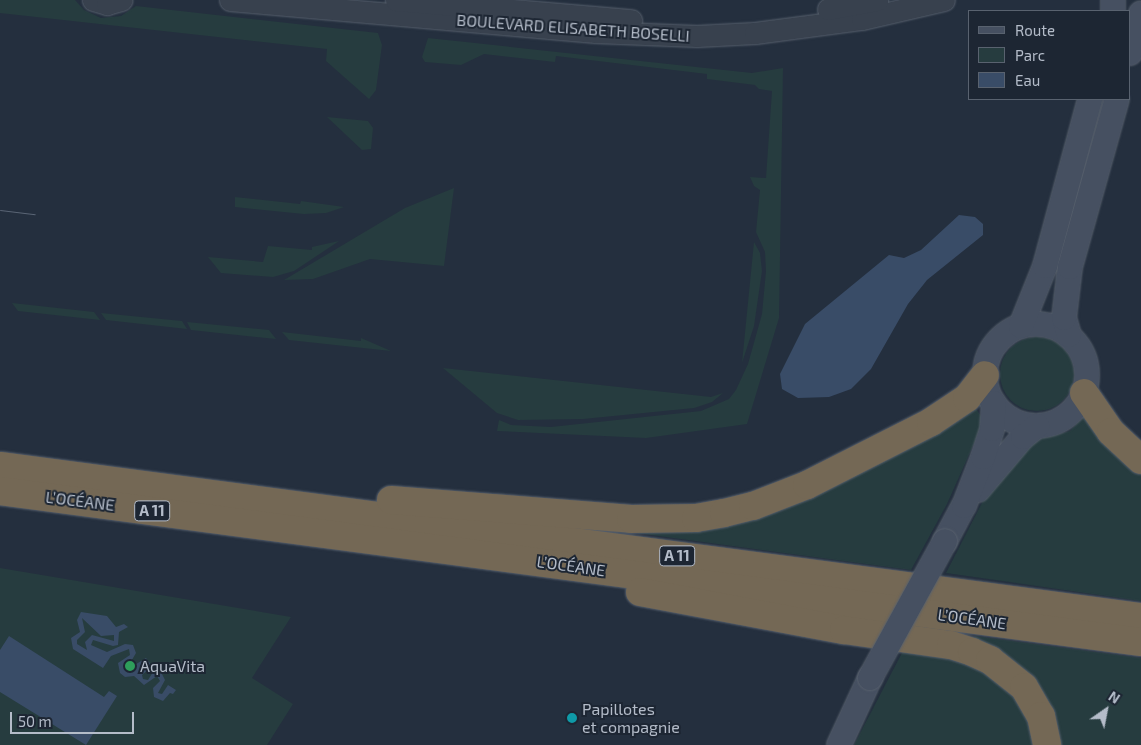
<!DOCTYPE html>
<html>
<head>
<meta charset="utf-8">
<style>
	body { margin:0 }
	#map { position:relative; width:1141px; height:745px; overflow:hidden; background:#242f3e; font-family:"Exo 2",sans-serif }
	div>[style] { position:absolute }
	.green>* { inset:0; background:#263c3f }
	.round { border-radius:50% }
	.water>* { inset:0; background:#394c67 }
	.roads { filter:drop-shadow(0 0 1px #565f6c) drop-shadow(0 0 1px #565f6c) }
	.tertiary>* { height:21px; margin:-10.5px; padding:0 10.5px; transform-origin:10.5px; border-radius:10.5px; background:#38414e }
	.secondary>* { height:24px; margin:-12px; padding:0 12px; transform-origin:12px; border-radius:12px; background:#465061 }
	.secondary>.ring { margin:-12px; padding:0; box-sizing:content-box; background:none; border:24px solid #465061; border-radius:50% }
	.motorway>* { height:28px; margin:-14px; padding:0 14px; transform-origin:14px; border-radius:14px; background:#746855 }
	.tram>* { height:1px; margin:-0.5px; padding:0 0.5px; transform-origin:0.5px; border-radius:0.5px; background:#5a6575 }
	.bridges { filter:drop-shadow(0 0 1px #565f6c) drop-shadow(0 0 1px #565f6c) }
	.secondary-bridge>* { height:24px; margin:-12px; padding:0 12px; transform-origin:12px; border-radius:12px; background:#465061 }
	.dots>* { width:14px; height:14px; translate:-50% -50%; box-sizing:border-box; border:2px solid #1d2633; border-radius:50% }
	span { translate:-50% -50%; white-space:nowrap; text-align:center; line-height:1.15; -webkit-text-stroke:4px #1d2633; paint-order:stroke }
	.shield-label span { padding:1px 4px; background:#1d2633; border:1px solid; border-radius:4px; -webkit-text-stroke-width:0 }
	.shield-label { font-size:15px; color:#b4bcc9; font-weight:700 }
	.street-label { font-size:16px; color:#b4bcc9 }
	.poi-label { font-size:16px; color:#b4bcc9 }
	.left { translate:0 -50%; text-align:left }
	.legend { position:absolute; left:968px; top:10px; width:162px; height:90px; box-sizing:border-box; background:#1d2633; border:1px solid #59626f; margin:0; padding:6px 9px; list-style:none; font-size:15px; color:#b4bcc9 }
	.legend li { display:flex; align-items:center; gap:10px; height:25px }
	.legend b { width:25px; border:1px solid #59626f }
	.north { position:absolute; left:1081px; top:685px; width:50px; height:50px; -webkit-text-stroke:4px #1d2633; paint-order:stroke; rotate:33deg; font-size:14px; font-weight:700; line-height:20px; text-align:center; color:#b4bcc9 }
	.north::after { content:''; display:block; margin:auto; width:18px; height:22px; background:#b4bcc9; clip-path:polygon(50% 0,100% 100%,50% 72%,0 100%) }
	.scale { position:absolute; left:10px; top:712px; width:124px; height:22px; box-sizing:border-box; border:2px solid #b4bcc9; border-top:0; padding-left:6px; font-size:15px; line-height:18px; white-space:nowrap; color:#b4bcc9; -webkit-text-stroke:4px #1d2633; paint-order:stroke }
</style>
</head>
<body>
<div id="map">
	<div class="green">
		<div style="clip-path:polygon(0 0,75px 0,84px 10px,101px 18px,121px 16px,136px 6px,378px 33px,382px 45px,376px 90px,369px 99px,326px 61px,327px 49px,0 13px)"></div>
		<div style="clip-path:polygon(428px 38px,752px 73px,783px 68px,779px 318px,747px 424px,646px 438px,497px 431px,499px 420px,511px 425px,551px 427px,701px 411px,729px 399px,736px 390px,748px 364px,762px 314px,766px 271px,765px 252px,756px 232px,760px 190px,754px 186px,750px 177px,766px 178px,772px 91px,759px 89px,755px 85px,707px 79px,707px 74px,556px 56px,555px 62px,484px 54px,461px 65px,425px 62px,422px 57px)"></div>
		<div style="clip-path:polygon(327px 117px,368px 121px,373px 128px,371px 149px,362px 150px)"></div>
		<div style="clip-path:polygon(454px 188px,444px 266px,370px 259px,313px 279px,284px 280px,405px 208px)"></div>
		<div style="clip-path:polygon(235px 197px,300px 204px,301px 201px,344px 207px,326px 213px,304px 214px,235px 207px)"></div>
		<div style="clip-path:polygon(339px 241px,294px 271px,273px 277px,221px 273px,208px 257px,263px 262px,268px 246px,312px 250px,312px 247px)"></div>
		<div style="clip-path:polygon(754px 242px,760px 253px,762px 271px,754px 326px,742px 363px)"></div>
		<div style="clip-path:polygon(12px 303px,94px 312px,100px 320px,18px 311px)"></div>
		<div style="clip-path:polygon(101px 313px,182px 321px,187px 329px,106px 320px)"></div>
		<div style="clip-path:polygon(187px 322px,269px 330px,276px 339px,191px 330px)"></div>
		<div style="clip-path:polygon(282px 332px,361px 341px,361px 338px,391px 351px,289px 340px)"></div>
		<div class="round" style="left:1000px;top:337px;width:74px;height:74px"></div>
		<div style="clip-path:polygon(443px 368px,711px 397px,723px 393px,712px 402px,694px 408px,583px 419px,518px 420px,497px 413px)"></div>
		<div style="clip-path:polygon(974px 406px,981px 416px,980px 430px,947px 504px,911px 570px,570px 524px,680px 526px)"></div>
		<div style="clip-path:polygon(1086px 414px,1141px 469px,1141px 601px,946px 573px,984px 499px,1028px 442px,1070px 431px)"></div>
		<div style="clip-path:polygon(0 568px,291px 617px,252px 678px,293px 704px,267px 745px,0 745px)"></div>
		<div style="clip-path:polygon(975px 636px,1141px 658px,1141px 745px,1053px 745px,971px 640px)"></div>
		<div style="clip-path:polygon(904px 649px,969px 664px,998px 680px,1016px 696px,1030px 720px,1036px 745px,854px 745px)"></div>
	</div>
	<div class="water">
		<div style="clip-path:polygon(959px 215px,975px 217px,983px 224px,983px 235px,927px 280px,908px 304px,871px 369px,851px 389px,829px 397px,798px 398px,782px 389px,780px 374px,805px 324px,889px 255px,904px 258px,921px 250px)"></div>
		<div style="clip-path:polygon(evenodd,81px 612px,107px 616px,116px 627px,124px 624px,128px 627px,119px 632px,118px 645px,113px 646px,93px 640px,91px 645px,107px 652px,125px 644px,133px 645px,136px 653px,129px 665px,133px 666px,146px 658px,152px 666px,142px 675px,143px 679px,148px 680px,153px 672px,161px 672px,165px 680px,158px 693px,162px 694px,168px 685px,176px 690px,173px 694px,170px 693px,163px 701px,154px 697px,153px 688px,160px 681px,157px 676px,144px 685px,134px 676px,125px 677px,120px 673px,118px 663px,130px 655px,129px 649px,111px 656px,103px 668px,73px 649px,71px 638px,80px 632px,77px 620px,81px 612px,82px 618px,101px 636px,114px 635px,114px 641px,92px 635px,85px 642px,87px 650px,77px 644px,77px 640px,85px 632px,82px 618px)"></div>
		<div style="clip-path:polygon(9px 636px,104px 697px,109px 691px,117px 696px,86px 745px,0 692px,0 650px)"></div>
	</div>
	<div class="roads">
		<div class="tertiary">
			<div style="left:93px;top:0;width:15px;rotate:16deg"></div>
			<div style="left:107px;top:4px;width:15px;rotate:-16deg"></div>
			<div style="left:230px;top:0;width:366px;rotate:5deg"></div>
			<div style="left:595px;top:32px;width:102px;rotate:2.2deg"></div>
			<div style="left:697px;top:36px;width:58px;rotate:-3deg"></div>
			<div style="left:755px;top:33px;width:108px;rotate:-7.5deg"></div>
			<div style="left:862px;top:19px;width:84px;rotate:-13deg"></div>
			<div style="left:396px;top:0;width:236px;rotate:4.9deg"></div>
			<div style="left:828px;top:9px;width:50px;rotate:-10.4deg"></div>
		</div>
		<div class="secondary">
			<div style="left:1113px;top:11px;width:11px;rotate:-90deg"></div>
			<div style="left:1130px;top:53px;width:41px;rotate:-74.6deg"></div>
			<div class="ring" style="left:985px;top:324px;width:78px;height:78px"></div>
			<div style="left:1021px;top:326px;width:65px;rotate:-68.2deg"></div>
			<div style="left:1045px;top:266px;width:173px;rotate:-74.9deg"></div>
			<div style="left:1069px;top:335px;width:18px;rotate:-106deg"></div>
			<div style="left:1064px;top:318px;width:51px;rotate:-83.3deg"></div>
			<div style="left:1070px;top:267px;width:174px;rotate:-74.4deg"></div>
			<div style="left:978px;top:490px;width:70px;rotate:-49.7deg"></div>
			<div style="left:1023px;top:437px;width:18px;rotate:-38deg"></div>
			<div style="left:945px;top:541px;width:40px;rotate:-62deg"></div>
			<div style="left:964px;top:506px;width:53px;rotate:-68.8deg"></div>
			<div style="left:983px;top:457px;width:29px;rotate:-72deg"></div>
			<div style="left:992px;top:429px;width:26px;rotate:-86deg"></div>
			<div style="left:839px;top:745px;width:74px;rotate:-65.2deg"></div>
		</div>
		<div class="motorway">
			<div style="left:1084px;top:393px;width:47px;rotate:55.3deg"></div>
			<div style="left:1111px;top:432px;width:41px;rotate:43deg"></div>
			<div style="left:0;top:466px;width:1151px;rotate:7.54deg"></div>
			<div style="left:0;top:491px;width:1151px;rotate:7.54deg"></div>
			<div style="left:391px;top:500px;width:241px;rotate:4.5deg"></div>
			<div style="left:631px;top:519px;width:65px;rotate:-0.9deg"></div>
			<div style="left:696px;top:518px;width:28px;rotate:-10deg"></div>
			<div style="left:724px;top:513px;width:30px;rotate:-14deg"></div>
			<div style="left:753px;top:506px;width:58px;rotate:-21.3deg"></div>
			<div style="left:807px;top:485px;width:139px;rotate:-26.9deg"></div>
			<div style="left:931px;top:422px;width:43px;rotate:-33.7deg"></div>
			<div style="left:967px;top:398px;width:29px;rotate:-52deg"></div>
			<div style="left:640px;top:592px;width:208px;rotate:10.6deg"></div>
			<div style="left:844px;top:630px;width:108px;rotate:8deg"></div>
			<div style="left:951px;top:645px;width:22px;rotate:18deg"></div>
			<div style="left:972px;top:652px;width:20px;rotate:24deg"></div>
			<div style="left:990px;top:660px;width:43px;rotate:38.5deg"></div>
			<div style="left:1024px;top:687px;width:34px;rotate:60deg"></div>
			<div style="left:1041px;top:716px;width:30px;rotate:78deg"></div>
		</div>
	</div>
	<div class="tram">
		<div style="left:0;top:210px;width:35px;rotate:7deg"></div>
	</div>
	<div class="bridges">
		<div class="secondary-bridge">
			<div style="left:870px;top:678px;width:156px;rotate:-61.3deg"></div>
		</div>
	</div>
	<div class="dots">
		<div style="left:130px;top:666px;background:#2e9e5b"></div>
		<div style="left:572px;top:718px;background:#0f9aa8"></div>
	</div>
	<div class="shield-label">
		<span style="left:152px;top:511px">A 11</span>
		<span style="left:677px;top:556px">A 11</span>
	</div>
	<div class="street-label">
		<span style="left:573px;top:28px;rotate:4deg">BOULEVARD ELISABETH BOSELLI</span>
		<span style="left:80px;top:501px;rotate:7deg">L’OCÉANE</span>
		<span style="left:571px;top:566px;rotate:8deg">L’OCÉANE</span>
		<span style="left:972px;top:619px;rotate:8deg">L’OCÉANE</span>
	</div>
	<div class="poi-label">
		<span class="left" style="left:140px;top:666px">AquaVita</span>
		<span class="left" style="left:582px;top:718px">Papillotes<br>et compagnie</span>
	</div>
	<ul class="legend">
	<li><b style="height:6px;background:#465061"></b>Route</li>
	<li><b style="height:14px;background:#263c3f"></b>Parc</li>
	<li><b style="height:14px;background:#394c67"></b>Eau</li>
	</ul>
	<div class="north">N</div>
	<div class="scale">50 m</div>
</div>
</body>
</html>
